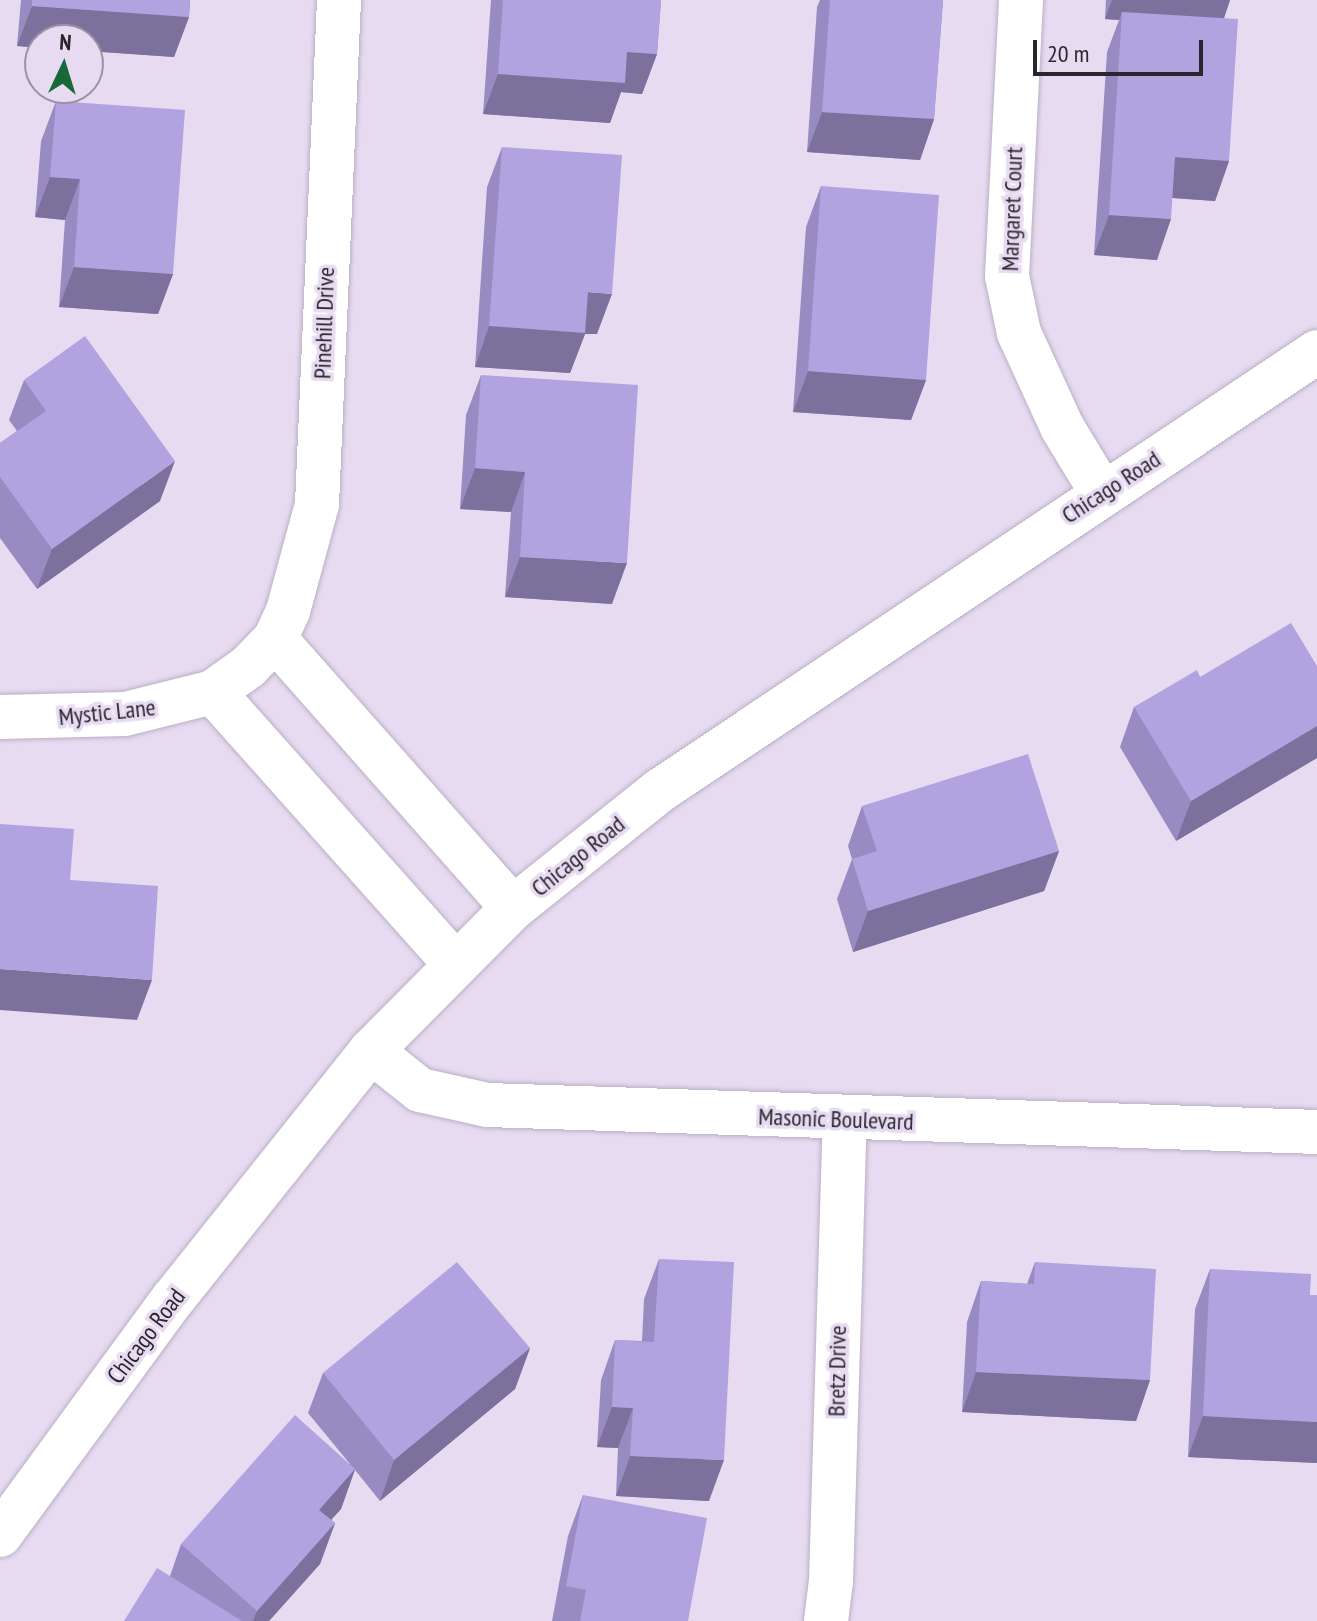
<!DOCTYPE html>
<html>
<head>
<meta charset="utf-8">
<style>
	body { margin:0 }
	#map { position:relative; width:1317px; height:1621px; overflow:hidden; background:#e7dbf1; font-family:"PT Sans Narrow",sans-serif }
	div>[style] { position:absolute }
	.roads { filter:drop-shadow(0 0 2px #bbafc4) drop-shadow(0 0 2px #bbafc4) }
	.minor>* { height:44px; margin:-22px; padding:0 22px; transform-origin:22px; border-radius:22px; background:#fff }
	.tertiary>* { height:44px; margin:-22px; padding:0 22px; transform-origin:22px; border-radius:22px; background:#fff }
	.wall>* { inset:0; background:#988bc1 }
	.shaded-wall>* { inset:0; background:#7c719d }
	.building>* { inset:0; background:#b1a2e0 }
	span { translate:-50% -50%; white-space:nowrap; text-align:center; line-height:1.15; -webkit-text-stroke:7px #e7dbf1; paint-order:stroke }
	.street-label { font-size:24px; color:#2a262e }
	.north { position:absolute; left:24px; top:24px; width:80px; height:80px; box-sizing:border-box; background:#e7dbf1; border:2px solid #9b93a3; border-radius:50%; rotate:4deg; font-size:22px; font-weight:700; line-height:32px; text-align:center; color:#2a262e }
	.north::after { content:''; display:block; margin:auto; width:28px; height:36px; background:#196837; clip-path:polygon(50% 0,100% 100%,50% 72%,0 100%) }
	.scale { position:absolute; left:1033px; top:40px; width:170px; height:36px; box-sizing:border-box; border:4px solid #2a262e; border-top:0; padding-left:10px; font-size:24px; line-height:28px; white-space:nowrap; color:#2a262e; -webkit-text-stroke:6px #e7dbf1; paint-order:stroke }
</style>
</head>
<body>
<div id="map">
	<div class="roads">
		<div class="minor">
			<div style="left:1021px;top:0;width:276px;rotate:92.9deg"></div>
			<div style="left:1007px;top:276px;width:58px;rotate:78.1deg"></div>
			<div style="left:1019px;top:333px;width:103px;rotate:65.4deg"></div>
			<div style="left:1062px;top:427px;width:77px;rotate:58.8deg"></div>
			<div style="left:275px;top:639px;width:359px;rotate:48.5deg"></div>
			<div style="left:213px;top:692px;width:365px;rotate:48.3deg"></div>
			<div style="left:0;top:717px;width:125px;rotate:-1.4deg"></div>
			<div style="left:125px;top:714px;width:91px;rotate:-14deg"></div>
			<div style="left:213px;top:692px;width:43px;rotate:-35.5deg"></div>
			<div style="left:248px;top:667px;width:39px;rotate:-46deg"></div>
			<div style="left:275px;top:639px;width:31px;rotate:-65deg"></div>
			<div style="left:288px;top:611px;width:111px;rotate:-74.8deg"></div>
			<div style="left:317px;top:504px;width:504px;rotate:-87.5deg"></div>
			<div style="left:826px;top:1621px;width:39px;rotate:-83deg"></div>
			<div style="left:831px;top:1582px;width:462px;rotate:-88.3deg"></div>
		</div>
		<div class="tertiary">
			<div style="left:371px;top:1051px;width:63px;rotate:38.5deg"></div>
			<div style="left:420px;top:1090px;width:69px;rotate:12.6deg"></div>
			<div style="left:487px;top:1105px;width:830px;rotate:1.86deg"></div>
			<div style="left:0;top:1535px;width:293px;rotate:-53.8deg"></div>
			<div style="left:173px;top:1299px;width:317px;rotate:-51.4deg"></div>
			<div style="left:371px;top:1051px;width:202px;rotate:-45.2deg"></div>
			<div style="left:513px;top:908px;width:187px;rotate:-38.7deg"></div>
			<div style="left:659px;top:791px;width:791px;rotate:-33.71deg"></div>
		</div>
	</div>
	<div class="wall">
		<div style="clip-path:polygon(21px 0,190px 0,189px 17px,174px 57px,17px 46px)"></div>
		<div style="clip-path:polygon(491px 0,661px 0,657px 54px,642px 94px,621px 92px,610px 123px,483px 114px)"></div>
		<div style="clip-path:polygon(820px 0,943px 0,934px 119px,920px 160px,807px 152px,817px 7px)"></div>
		<div style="clip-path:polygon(1106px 0,1230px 0,1224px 18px,1229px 161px,1215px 201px,1172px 198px,1157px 260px,1094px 255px,1107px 52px,1119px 20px,1105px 19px)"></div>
		<div style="clip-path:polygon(56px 101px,173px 274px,158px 314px,59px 307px,65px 220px,35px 217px,41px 141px)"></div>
		<div style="clip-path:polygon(502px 147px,597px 334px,585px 334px,570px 373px,475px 367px,487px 187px)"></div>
		<div style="clip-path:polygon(821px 186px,926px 380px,911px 420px,793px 412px,806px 227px)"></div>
		<div style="clip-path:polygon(481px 375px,612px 604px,505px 597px,511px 512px,460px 509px,466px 415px)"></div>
		<div style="clip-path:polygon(24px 380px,160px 501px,37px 589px,0 538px,0 443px,17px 431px,9px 420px)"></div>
		<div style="clip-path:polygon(1317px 666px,1317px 758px,1176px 841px,1120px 747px,1134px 707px,1200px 677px)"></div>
		<div style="clip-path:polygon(862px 806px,1059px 851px,1044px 891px,853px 952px,837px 899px,852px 859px,848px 846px)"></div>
		<div style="clip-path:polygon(659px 1259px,709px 1501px,616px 1496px,618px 1448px,597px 1447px,601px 1380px,615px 1340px,642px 1341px,644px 1299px)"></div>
		<div style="clip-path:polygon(1035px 1262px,1150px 1380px,1136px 1421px,962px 1412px,967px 1322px,981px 1281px,1027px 1284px)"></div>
		<div style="clip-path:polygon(1210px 1269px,1310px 1295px,1317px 1295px,1317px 1463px,1188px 1457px,1195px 1309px)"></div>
		<div style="clip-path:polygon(530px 1348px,515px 1389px,380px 1501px,355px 1470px,341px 1509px,331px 1520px,335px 1523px,320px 1564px,269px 1621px,124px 1621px,170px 1576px,181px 1544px,350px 1464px,308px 1413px,323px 1373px)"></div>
		<div style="clip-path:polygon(583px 1495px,688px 1621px,552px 1621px,568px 1536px)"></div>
	</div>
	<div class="shaded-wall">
		<div style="clip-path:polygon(1112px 0,1230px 0,1221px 27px,1122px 12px,1119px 20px,1105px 19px)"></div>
		<div style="clip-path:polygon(32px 6px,189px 17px,174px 57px,88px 51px,88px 40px,40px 40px,40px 48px,17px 46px)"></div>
		<div style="clip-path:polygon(627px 52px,657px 54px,642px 94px,621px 92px,610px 123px,483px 114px,498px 74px)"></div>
		<div style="clip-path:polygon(822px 112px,934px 119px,920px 160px,807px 152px)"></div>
		<div style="clip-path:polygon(1175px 157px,1229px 161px,1215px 201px,1160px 197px)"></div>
		<div style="clip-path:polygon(50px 177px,80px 179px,65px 220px,35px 217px)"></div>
		<div style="clip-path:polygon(1109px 215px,1171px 219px,1157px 260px,1094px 255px)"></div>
		<div style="clip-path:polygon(74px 267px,173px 274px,158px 314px,59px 307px)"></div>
		<div style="clip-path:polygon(588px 292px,612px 294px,597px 334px,585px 334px,570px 373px,475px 367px,489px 326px)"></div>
		<div style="clip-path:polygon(808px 371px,926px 380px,911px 420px,793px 412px)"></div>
		<div style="clip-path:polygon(175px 461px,160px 501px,37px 589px,52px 549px)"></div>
		<div style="clip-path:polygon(475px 468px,525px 472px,511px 512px,460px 509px)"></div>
		<div style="clip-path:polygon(520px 557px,627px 563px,612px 604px,505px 597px)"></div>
		<div style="clip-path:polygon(1317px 726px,1317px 758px,1176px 841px,1191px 801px)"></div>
		<div style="clip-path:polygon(1059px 851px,1044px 891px,853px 952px,868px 911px)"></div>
		<div style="clip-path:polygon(0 969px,152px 980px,137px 1020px,0 1010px)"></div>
		<div style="clip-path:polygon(530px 1348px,515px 1389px,380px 1501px,394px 1460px)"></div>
		<div style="clip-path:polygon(976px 1372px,1150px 1380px,1136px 1421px,962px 1412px)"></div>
		<div style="clip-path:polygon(612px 1407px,633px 1408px,618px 1448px,597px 1447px)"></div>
		<div style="clip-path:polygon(1203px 1416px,1317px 1422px,1317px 1463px,1188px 1457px)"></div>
		<div style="clip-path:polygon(630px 1456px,724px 1460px,709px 1501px,616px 1496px)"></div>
		<div style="clip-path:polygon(355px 1469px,341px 1509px,304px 1550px,319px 1510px)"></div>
		<div style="clip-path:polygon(335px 1523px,320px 1564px,269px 1621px,253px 1621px,257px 1611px)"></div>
	</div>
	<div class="building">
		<div style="clip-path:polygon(32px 0,190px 0,189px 17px,32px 6px)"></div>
		<div style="clip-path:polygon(503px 0,661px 0,657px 54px,627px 52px,625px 83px,498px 74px)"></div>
		<div style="clip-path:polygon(830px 0,943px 0,934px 119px,822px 112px)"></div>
		<div style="clip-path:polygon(1122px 12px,1238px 19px,1229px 161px,1175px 157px,1171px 219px,1109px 215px)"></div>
		<div style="clip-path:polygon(56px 101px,185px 110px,173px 274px,74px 267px,80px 179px,50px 177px)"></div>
		<div style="clip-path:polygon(502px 147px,622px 155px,612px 294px,588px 292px,585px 333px,489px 326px)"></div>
		<div style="clip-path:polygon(821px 186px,939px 195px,926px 380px,808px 371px)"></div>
		<div style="clip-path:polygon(85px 336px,175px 461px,52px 549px,0 477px,0 443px,46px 411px,24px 380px)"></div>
		<div style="clip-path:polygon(481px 375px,638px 385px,627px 563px,520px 557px,525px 472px,475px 468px)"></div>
		<div style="clip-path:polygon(1291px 623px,1317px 666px,1317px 726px,1191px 801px,1134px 707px,1197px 670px,1200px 677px)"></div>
		<div style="clip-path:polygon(1028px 754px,1059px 851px,868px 911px,852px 859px,877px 851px,862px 806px)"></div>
		<div style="clip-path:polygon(0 824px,74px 829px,70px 880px,158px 886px,152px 980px,0 969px)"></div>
		<div style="clip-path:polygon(659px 1259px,734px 1262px,724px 1460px,630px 1456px,633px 1408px,612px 1407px,615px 1340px,654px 1342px)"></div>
		<div style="clip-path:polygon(457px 1262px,530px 1348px,394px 1460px,323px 1373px)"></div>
		<div style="clip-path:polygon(1035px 1262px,1156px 1269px,1150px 1380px,976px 1372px,981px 1281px,1034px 1284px)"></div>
		<div style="clip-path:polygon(1210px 1269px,1311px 1274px,1310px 1295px,1317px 1295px,1317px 1422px,1203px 1416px)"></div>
		<div style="clip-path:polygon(295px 1415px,355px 1469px,319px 1510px,335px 1523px,257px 1611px,181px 1544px)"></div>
		<div style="clip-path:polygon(583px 1495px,707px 1518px,688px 1621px,580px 1621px,586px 1590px,566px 1586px)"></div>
		<div style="clip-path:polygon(157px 1568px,242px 1621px,124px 1621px)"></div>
	</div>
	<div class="street-label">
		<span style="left:1012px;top:209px;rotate:-88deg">Margaret Court</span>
		<span style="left:324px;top:323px;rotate:-88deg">Pinehill Drive</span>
		<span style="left:1111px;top:487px;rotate:-33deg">Chicago Road</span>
		<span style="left:107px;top:712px;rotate:-6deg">Mystic Lane</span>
		<span style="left:578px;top:856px;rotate:-39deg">Chicago Road</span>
		<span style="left:836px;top:1119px;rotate:2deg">Masonic Boulevard</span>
		<span style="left:146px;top:1336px;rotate:-53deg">Chicago Road</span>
		<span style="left:837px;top:1371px;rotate:-89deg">Bretz Drive</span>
	</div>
	<div class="north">N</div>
	<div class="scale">20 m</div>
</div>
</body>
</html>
